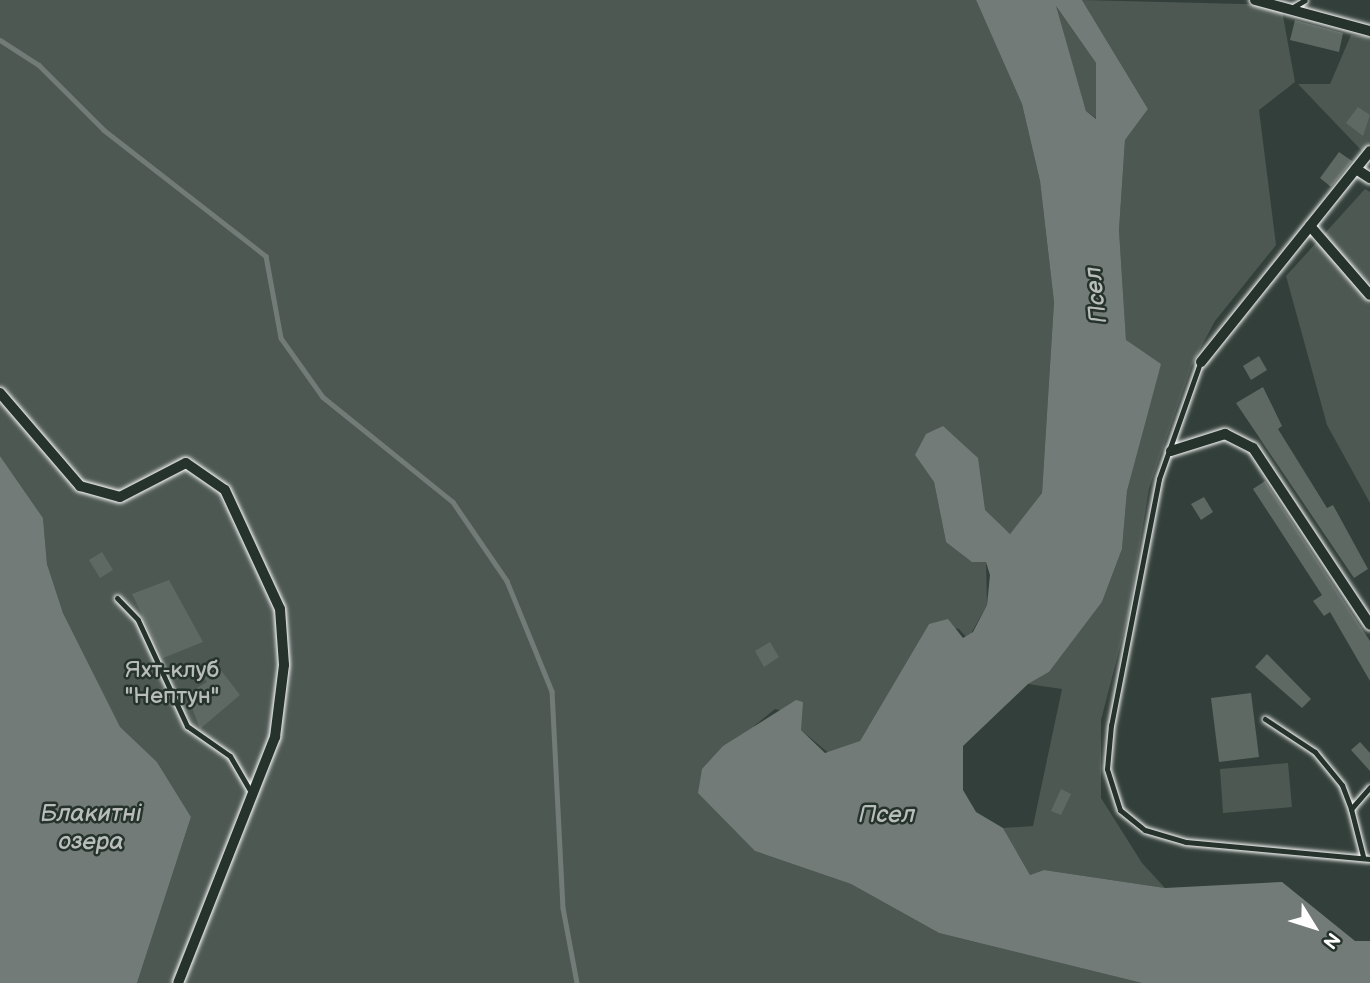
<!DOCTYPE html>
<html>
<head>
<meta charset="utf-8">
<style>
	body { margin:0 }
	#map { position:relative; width:1370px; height:983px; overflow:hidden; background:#333f3a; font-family:"Balsamiq Sans",sans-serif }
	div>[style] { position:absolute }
	.green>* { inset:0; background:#4d5853 }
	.water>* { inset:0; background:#737b78 }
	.stream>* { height:4.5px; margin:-2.25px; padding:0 2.25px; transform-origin:2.25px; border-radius:2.25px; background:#737b78 }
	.building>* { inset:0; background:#5f6964 }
	.roads { filter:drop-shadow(0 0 2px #fff) drop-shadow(0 0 2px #fff) }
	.service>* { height:5px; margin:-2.5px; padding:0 2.5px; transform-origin:2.5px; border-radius:2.5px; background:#26332d }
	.minor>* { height:10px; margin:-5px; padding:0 5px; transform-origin:5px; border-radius:5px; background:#26332d }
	span { translate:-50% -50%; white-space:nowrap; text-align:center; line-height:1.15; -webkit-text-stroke:5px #26332d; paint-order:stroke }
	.park-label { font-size:23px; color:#b8bcba }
	.water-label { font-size:24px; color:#b9bdbc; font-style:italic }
	.north { position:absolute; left:1279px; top:892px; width:70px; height:70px; -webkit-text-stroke:5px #26332d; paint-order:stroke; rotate:128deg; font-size:19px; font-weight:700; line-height:28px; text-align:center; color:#fff }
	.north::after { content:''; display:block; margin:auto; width:24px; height:32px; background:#fff; clip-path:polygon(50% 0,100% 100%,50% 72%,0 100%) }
</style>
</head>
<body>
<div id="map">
	<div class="green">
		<div style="clip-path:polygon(0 0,976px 0,1022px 104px,1040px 181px,1054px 302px,1042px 493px,1010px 534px,915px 455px,934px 482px,946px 542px,986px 562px,987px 605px,968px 639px,959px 629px,929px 624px,860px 741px,832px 756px,801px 730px,799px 714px,775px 709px,754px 726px,755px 851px,851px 884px,939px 933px,1142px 983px,137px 983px,191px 817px,157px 762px,120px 728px,63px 613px,47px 564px,43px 518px,0 456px)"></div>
		<div style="clip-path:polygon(1082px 0,1281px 5px,1295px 82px,1259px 110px,1276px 245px,1215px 321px,1194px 360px,1149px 488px,1129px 612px,1101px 720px,1101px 798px,1142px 863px,1165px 888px,1044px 870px,1030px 875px,1003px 828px,1033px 826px,1062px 689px,1028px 684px,1049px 672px,1102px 602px,1122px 549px,1127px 491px,1160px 364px,1126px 341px,1119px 230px,1125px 140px,1148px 109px)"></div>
		<div style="clip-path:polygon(1055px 5px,1096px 63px,1097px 119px,1086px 111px)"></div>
		<div style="clip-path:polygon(1351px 35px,1370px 37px,1370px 143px,1363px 152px,1298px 84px,1330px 84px)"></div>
		<div style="clip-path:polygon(1365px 189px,1370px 192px,1370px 503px,1327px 425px,1286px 276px)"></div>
		<div style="clip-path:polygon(1288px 763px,1292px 807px,1223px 813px,1220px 769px)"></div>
	</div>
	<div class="water">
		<div style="clip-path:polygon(evenodd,976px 0,1082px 0,1148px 109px,1125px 140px,1119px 230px,1126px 340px,1161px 364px,1127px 491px,1122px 549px,1102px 602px,1049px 672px,1028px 684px,963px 746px,963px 790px,976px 812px,1003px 828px,1030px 875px,1044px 870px,1165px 888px,1282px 882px,1355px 941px,1370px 941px,1370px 983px,1142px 983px,939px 933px,851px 884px,755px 851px,698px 793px,702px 769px,723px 746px,796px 700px,803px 702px,801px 730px,825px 753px,860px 741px,929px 624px,948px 619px,963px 638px,973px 632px,987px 605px,990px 575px,986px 562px,972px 562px,946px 542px,934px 482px,915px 455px,926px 434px,943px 426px,978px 458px,985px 510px,1010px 534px,1042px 493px,1054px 302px,1040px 181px,1022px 104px,976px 0,1056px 6px,1096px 63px,1096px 119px,1086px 111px,1056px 6px)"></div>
		<div style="clip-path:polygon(0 456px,43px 518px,47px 564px,63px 613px,120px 727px,157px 762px,191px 817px,137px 983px,0 983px)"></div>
	</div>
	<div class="stream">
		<div style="left:0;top:40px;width:46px;rotate:32.7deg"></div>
		<div style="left:39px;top:65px;width:92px;rotate:45deg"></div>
		<div style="left:104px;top:130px;width:205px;rotate:37.9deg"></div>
		<div style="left:266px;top:256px;width:83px;rotate:79.6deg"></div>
		<div style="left:281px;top:338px;width:72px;rotate:54.6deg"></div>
		<div style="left:323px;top:397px;width:167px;rotate:38.9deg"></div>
		<div style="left:453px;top:502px;width:96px;rotate:55.6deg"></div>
		<div style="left:507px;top:581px;width:119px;rotate:67.8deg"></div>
		<div style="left:552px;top:691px;width:217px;rotate:87.1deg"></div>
		<div style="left:563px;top:908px;width:76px;rotate:79.4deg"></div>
	</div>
	<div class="building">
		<div style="clip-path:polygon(1295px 20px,1343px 33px,1339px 52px,1290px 40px)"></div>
		<div style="clip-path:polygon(1358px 107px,1370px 115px,1363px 136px,1346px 123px)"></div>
		<div style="clip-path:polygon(1339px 152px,1352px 161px,1331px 187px,1320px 178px)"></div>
		<div style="clip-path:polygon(1259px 356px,1267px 370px,1251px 380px,1243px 366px)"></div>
		<div style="clip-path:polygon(1263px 387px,1282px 426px,1278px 429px,1327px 508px,1333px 505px,1368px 569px,1354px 578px,1236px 403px)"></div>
		<div style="clip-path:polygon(1265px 481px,1370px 641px,1370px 681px,1330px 612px,1324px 616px,1313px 601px,1322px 595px,1253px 489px)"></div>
		<div style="clip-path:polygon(1204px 497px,1213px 512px,1201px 520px,1191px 504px)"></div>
		<div style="clip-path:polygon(102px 552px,113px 570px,100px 578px,89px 560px)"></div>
		<div style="clip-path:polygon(169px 580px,203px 642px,163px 658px,132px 594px)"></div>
		<div style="clip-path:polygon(770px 642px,779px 657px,764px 667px,755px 651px)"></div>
		<div style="clip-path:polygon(1267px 654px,1311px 699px,1302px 708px,1255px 667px)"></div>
		<div style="clip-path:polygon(216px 664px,240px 695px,200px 729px,187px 694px,207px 682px,201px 673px)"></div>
		<div style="clip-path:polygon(1251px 693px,1259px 757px,1219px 762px,1211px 698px)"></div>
		<div style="clip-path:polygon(1360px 742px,1370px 753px,1370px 771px,1351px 750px)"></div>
		<div style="clip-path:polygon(1061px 789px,1071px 794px,1061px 815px,1051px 811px)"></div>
	</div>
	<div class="roads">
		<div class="service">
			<div style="left:1290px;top:9px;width:17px;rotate:-31deg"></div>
			<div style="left:1200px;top:363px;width:123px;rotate:109.5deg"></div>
			<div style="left:1159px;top:479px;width:251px;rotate:101deg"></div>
			<div style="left:1111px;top:725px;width:44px;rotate:95.2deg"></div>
			<div style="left:1107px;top:769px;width:43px;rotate:72.4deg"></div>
			<div style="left:1120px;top:810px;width:32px;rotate:39deg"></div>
			<div style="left:1145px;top:830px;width:43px;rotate:16.3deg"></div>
			<div style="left:1186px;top:842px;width:185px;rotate:5.3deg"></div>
			<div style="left:117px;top:598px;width:30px;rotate:46deg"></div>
			<div style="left:138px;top:620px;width:117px;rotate:65.2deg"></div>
			<div style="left:187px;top:726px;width:52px;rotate:34.9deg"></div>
			<div style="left:230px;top:756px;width:44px;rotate:59.9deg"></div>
			<div style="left:1265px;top:719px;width:60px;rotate:33.4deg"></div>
			<div style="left:1315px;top:752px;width:43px;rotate:50.7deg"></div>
			<div style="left:1342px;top:785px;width:26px;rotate:69deg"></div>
			<div style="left:1363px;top:856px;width:49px;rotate:-104.3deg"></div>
			<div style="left:1351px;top:809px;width:29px;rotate:-49deg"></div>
		</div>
		<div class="minor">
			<div style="left:1255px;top:0;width:119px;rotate:15.1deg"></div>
			<div style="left:1356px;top:169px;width:17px;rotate:33deg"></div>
			<div style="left:1310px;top:226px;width:91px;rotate:49deg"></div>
			<div style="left:1201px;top:362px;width:270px;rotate:-51.3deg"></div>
			<div style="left:0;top:393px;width:123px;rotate:49.3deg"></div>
			<div style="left:80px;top:486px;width:41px;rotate:15.4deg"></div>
			<div style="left:120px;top:497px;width:74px;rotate:-27.3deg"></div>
			<div style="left:186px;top:463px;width:47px;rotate:34.7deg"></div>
			<div style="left:225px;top:490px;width:131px;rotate:65.2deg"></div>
			<div style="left:280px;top:609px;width:56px;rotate:85.9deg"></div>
			<div style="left:284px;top:665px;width:73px;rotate:97.1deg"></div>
			<div style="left:275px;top:737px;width:264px;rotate:111.5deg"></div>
			<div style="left:1171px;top:451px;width:57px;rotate:-17.5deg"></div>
			<div style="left:1225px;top:434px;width:31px;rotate:27deg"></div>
			<div style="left:1253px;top:448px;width:212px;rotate:56.5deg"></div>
		</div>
	</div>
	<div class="park-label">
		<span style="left:172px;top:683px">Яхт-клуб<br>"Нептун"</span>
	</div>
	<div class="water-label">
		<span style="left:1096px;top:295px;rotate:-96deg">Псел</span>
		<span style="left:91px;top:828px">Блакитні<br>озера</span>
		<span style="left:887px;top:815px">Псел</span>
	</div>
	<div class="north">N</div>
</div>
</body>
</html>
